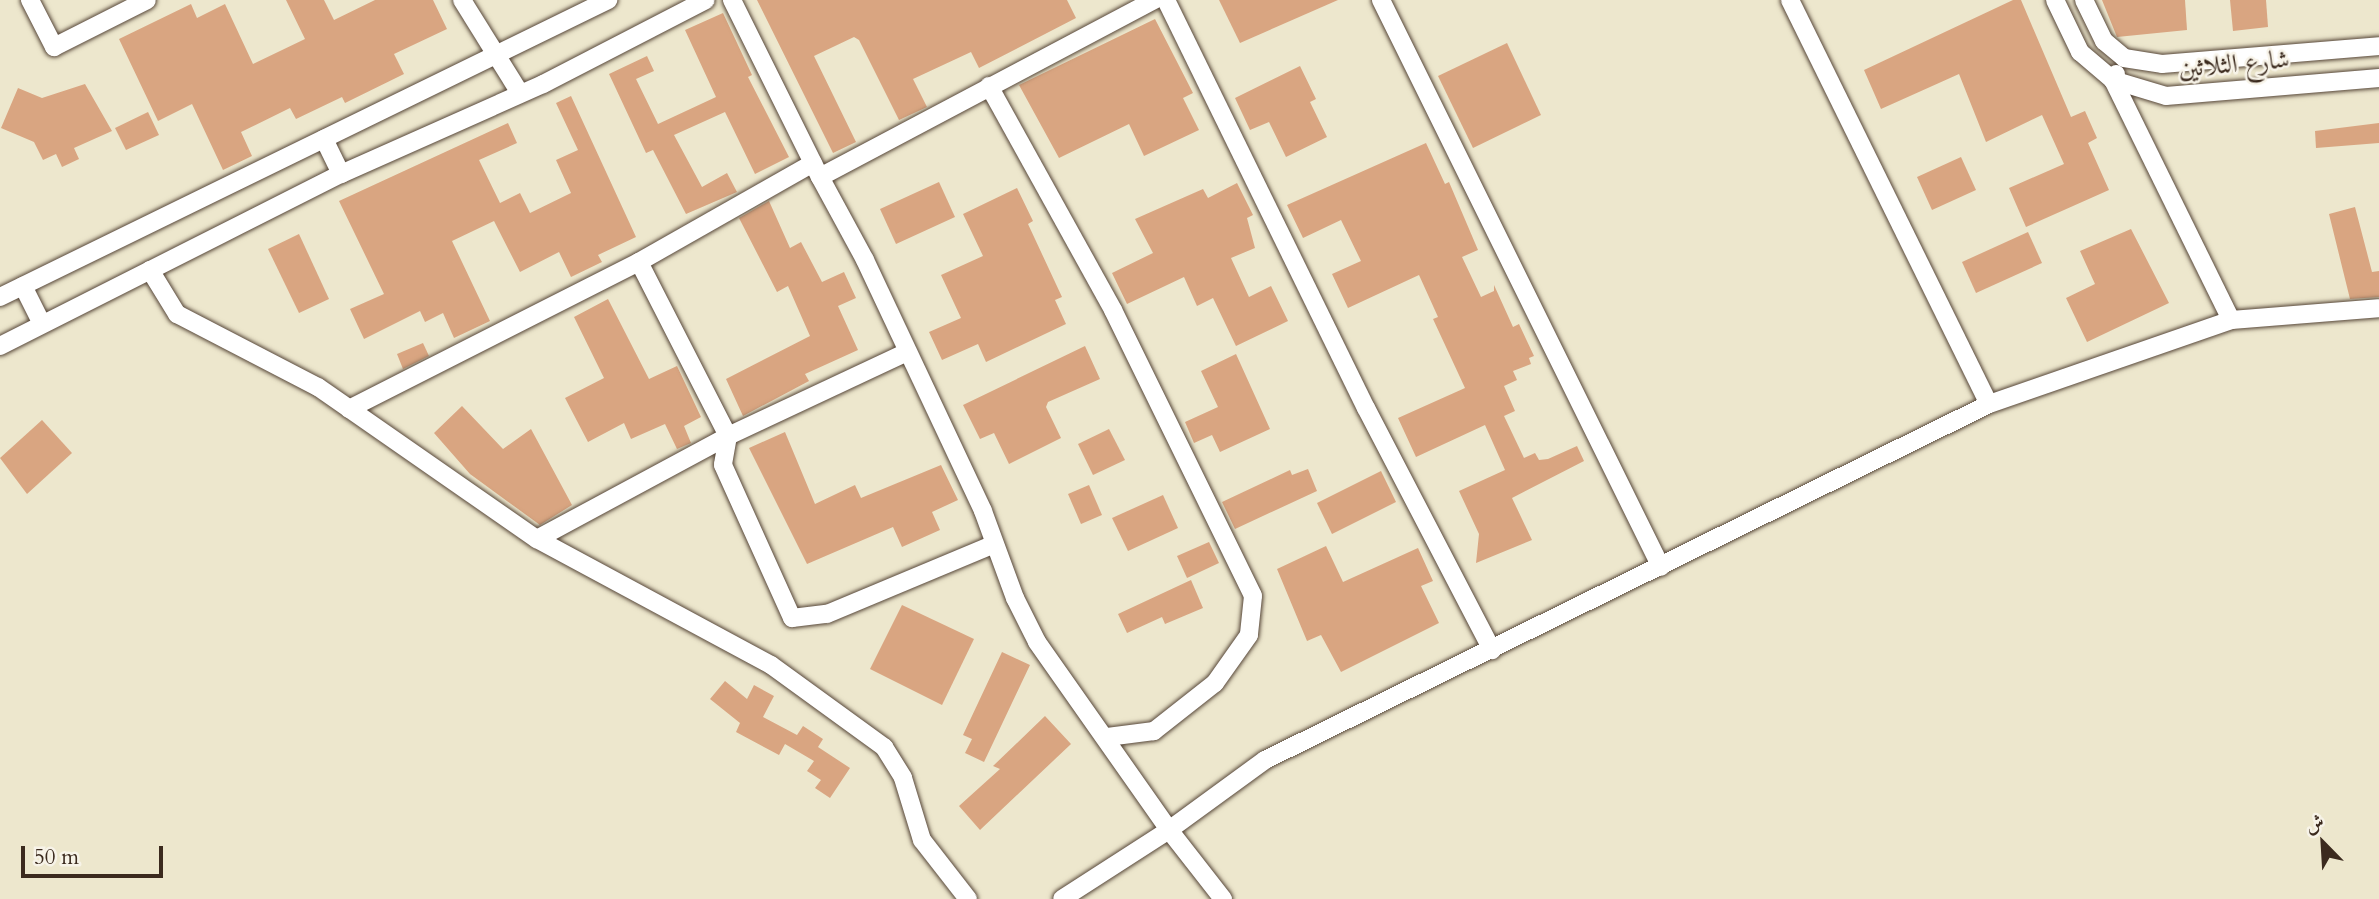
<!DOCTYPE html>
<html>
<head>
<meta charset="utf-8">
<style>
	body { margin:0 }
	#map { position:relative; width:2379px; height:899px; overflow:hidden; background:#ede7cd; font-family:Cardo,Amiri,serif }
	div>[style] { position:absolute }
	.building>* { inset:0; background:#d9a581 }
	.roads { filter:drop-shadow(0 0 2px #564638) drop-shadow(0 0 2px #564638) }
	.street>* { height:18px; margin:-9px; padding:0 9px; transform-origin:9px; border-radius:9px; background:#fff }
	span { translate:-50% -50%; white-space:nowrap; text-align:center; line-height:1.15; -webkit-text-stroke:5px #f7f3e8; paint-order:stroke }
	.street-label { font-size:26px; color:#3b2a1e }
	.north { position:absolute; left:2288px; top:808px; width:70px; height:70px; -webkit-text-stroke:5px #f7f3e8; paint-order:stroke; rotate:336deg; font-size:19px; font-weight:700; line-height:28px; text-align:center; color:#3b2a1e }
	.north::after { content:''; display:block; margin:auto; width:24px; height:32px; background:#3b2a1e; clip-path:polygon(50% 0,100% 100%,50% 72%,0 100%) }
	.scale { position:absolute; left:21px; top:846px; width:142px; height:32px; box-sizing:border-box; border:4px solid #3b2a1e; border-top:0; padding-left:9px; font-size:21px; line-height:24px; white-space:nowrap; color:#3b2a1e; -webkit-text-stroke:5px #f7f3e8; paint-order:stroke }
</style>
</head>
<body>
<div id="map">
	<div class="building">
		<div style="clip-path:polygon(286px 0,324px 0,334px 20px,375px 0,433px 0,447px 29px,394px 54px,404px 74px,345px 103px,342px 97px,296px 119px,290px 108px,241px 132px,252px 156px,223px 170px,192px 104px,158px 121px,119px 39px,191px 4px,197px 18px,225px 4px,253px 64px,305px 39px)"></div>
		<div style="clip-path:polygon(757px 0,1067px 0,1076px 18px,979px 68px,971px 52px,913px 79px,927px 107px,899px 120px,859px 40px,854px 37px,814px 56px,856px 142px,833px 153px)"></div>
		<div style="clip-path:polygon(1219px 0,1338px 0,1240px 43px)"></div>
		<div style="clip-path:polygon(2013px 0,2021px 0,2071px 117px,2085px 111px,2097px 138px,2088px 143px,2109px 190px,2026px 227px,2009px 188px,2064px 164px,2042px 115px,1986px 142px,1959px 74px,1881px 109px,1864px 70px)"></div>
		<div style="clip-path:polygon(2102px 0,2185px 0,2187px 30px,2117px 37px)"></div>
		<div style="clip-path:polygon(2230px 0,2266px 0,2268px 27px,2233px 31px)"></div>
		<div style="clip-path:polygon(723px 13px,752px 75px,748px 77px,789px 157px,755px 174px,725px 112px,674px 135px,702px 187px,727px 173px,737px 192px,686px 214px,653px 150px,646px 153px,609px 74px,647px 56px,654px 71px,636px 79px,658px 124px,716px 97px,685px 30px)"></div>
		<div style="clip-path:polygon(1155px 19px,1193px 93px,1183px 98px,1199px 130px,1144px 156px,1129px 124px,1059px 158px,1019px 85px)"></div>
		<div style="clip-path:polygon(1507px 43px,1541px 115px,1473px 148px,1438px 76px)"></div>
		<div style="clip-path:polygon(1300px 66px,1316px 99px,1310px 102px,1327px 137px,1286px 157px,1269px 122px,1250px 130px,1235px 98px)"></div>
		<div style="clip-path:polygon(85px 84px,112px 131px,74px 148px,79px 159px,62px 167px,56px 154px,43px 160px,34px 142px,1px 128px,18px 88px,42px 98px)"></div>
		<div style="clip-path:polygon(571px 96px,636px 237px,598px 255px,602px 262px,571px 277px,559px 252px,520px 272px,494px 221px,452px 241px,490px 321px,454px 338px,443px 313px,425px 322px,420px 311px,364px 339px,350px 309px,384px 294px,339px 201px,508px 123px,517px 143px,479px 160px,500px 203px,520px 193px,530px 213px,571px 193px,556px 160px,578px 150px,556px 103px)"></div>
		<div style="clip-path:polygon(148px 112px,159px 135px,126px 150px,115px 128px)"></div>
		<div style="clip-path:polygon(2379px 123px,2379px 143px,2316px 148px,2315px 131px)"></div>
		<div style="clip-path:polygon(1426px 143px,1445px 184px,1449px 182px,1478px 250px,1462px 257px,1481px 297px,1494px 291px,1494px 285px,1513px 327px,1519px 324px,1534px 356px,1529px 358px,1531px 364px,1513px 371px,1517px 380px,1504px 386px,1515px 411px,1504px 416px,1524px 458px,1535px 453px,1539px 460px,1548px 459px,1577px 446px,1584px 461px,1512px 498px,1532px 540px,1476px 563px,1479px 534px,1459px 491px,1505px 470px,1485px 425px,1416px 457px,1398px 418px,1465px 388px,1433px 319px,1438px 317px,1419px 275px,1348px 308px,1332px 274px,1361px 261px,1341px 220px,1303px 238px,1287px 205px)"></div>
		<div style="clip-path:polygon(1961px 157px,1976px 190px,1932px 210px,1917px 177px)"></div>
		<div style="clip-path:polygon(939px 182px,955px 217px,896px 244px,880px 209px)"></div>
		<div style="clip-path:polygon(1237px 183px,1253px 215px,1247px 218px,1255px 248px,1231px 258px,1249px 297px,1271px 286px,1288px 321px,1236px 346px,1213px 298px,1197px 306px,1184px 277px,1127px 304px,1112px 273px,1153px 253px,1135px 219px,1203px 189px,1208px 198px)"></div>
		<div style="clip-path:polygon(1017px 188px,1033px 221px,1028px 224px,1062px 297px,1055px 300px,1066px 324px,986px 362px,978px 344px,942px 360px,929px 332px,961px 318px,941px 275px,983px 256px,963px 214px)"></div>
		<div style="clip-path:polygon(769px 201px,790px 248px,801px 242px,822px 282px,844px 272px,856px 298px,838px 306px,858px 350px,805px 374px,809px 381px,743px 416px,726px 379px,810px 336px,788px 286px,777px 292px,739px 218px)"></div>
		<div style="clip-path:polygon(2355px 207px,2372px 272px,2379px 271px,2379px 297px,2350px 299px,2329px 214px)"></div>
		<div style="clip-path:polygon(2131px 229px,2169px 303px,2087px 342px,2066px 298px,2095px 284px,2080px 251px)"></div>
		<div style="clip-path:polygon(2028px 232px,2042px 263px,1976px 293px,1962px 262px)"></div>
		<div style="clip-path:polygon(299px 234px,329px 299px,299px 313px,268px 249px)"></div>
		<div style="clip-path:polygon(608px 299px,649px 379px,677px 366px,701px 417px,684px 426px,691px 443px,677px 449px,665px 424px,631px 439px,624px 423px,588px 442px,565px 398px,604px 378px,574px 317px)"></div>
		<div style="clip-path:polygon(423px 343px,429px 356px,403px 369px,397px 354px)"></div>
		<div style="clip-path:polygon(1085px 346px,1100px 379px,1048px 402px,1046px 407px,1061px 438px,1009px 464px,994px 433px,980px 439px,963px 405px)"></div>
		<div style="clip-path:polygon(1236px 354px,1270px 429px,1220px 452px,1212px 435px,1194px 443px,1185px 422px,1218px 407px,1201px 371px)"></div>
		<div style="clip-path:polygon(462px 406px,503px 449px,531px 429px,572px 505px,540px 525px,470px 474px,434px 433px)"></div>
		<div style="clip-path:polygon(42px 420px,72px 453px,27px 494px,0 458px)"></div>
		<div style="clip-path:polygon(1109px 429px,1125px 460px,1093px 475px,1078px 444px)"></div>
		<div style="clip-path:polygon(785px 432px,815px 504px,855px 485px,861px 498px,941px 465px,958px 500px,932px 512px,940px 530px,902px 547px,893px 527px,807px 564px,749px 448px)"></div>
		<div style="clip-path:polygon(1308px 469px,1317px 491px,1235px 529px,1222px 502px,1290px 470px,1292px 475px)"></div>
		<div style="clip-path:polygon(1381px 471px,1396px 502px,1332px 534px,1317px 503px)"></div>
		<div style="clip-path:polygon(1089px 485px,1102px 515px,1081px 524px,1068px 494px)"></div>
		<div style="clip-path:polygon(1163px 495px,1178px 528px,1128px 551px,1112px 518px)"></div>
		<div style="clip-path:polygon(1209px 542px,1219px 563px,1187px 578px,1177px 556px)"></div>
		<div style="clip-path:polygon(1326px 546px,1343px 582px,1418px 548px,1433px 581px,1421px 586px,1439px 623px,1341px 672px,1321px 635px,1307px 641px,1277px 569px)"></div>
		<div style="clip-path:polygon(1191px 580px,1203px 608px,1165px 624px,1162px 617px,1127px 633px,1118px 614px)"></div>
		<div style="clip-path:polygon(902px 605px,974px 639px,942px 705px,870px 669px)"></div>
		<div style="clip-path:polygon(1002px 652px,1030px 665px,984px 762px,965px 753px,972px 739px,963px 735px)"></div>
		<div style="clip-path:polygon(725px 681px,747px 699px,754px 685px,774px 696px,763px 717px,797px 735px,803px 726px,823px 739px,818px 747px,850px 768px,830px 798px,815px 788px,821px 780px,807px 771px,814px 761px,785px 744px,779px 755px,736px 732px,740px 723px,710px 699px)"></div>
		<div style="clip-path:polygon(1045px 716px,1071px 744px,980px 830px,959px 806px,1000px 769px,993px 766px)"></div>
	</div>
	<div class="roads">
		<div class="street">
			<div style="left:30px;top:0;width:53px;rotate:62.9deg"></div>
			<div style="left:54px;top:47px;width:104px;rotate:-26.8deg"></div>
			<div style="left:462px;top:0;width:110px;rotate:58.1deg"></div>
			<div style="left:732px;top:0;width:198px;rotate:63.6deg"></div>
			<div style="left:820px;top:177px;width:379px;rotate:-27.9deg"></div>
			<div style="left:1166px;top:0;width:454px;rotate:63.9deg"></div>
			<div style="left:1366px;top:408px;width:273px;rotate:62.5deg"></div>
			<div style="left:1381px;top:0;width:632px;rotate:63.72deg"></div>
			<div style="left:1790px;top:0;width:450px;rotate:63.8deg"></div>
			<div style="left:2055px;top:0;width:58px;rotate:64.3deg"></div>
			<div style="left:2080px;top:52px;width:43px;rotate:40.3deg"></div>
			<div style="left:2113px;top:80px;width:55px;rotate:16.8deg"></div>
			<div style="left:2166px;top:96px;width:214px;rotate:-4.8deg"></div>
			<div style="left:2084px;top:0;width:46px;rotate:64deg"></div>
			<div style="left:2104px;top:41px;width:26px;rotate:40deg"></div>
			<div style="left:2124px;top:58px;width:38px;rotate:9deg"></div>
			<div style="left:2162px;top:64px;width:218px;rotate:-4.7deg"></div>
			<div style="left:2116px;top:74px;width:7px;rotate:117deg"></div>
			<div style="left:2113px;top:80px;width:267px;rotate:63.8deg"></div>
			<div style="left:989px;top:86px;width:256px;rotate:61deg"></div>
			<div style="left:1113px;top:310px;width:318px;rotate:63.9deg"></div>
			<div style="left:1253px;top:596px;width:39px;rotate:96deg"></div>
			<div style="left:1249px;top:635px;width:59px;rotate:125.3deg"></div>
			<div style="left:1215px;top:683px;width:78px;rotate:141.8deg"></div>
			<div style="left:1154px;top:731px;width:47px;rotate:172.7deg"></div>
			<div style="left:324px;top:139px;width:39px;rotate:64deg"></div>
			<div style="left:820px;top:177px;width:94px;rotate:61.5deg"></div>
			<div style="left:865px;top:260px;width:277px;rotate:64.8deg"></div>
			<div style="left:983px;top:511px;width:93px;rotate:69.8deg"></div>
			<div style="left:1015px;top:598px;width:49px;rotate:63.4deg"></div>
			<div style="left:1037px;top:642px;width:230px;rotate:54.9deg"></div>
			<div style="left:1169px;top:830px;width:127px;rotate:147.2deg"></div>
			<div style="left:639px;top:262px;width:195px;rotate:62.9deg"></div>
			<div style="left:728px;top:436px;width:29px;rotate:100deg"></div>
			<div style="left:723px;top:465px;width:168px;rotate:65.7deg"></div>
			<div style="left:792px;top:618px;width:35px;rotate:-7deg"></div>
			<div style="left:827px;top:614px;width:181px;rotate:-22.7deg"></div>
			<div style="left:150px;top:270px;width:52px;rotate:58.5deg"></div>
			<div style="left:177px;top:314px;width:159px;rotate:27.4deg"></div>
			<div style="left:318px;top:387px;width:267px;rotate:34.8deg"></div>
			<div style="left:537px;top:539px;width:266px;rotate:28.3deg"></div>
			<div style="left:771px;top:665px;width:140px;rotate:36deg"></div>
			<div style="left:884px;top:747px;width:36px;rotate:58deg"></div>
			<div style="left:903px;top:778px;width:65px;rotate:73deg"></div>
			<div style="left:922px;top:840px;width:75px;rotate:52.1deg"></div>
			<div style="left:23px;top:286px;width:42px;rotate:63.4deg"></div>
			<div style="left:0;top:297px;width:677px;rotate:-26.03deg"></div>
			<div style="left:0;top:346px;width:382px;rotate:-26.8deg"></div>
			<div style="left:341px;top:174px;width:221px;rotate:-24deg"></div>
			<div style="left:543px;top:84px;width:183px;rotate:-27.3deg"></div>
			<div style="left:349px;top:409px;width:325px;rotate:-26.9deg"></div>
			<div style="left:639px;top:262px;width:200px;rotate:-29.6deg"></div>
			<div style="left:537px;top:539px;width:217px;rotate:-28.3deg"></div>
			<div style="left:728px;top:436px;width:198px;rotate:-25.1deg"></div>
			<div style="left:1223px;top:899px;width:88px;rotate:-128deg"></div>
			<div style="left:1169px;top:830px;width:119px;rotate:-36.1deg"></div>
			<div style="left:1265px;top:760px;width:807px;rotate:-26.18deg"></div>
			<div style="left:1989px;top:404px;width:256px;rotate:-19.1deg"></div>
			<div style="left:2231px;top:320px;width:148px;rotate:-4.6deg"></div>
		</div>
	</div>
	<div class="street-label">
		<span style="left:2234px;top:64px;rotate:-5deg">شارع الثلاثين</span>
	</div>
	<div class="north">ش</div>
	<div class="scale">50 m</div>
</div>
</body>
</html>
